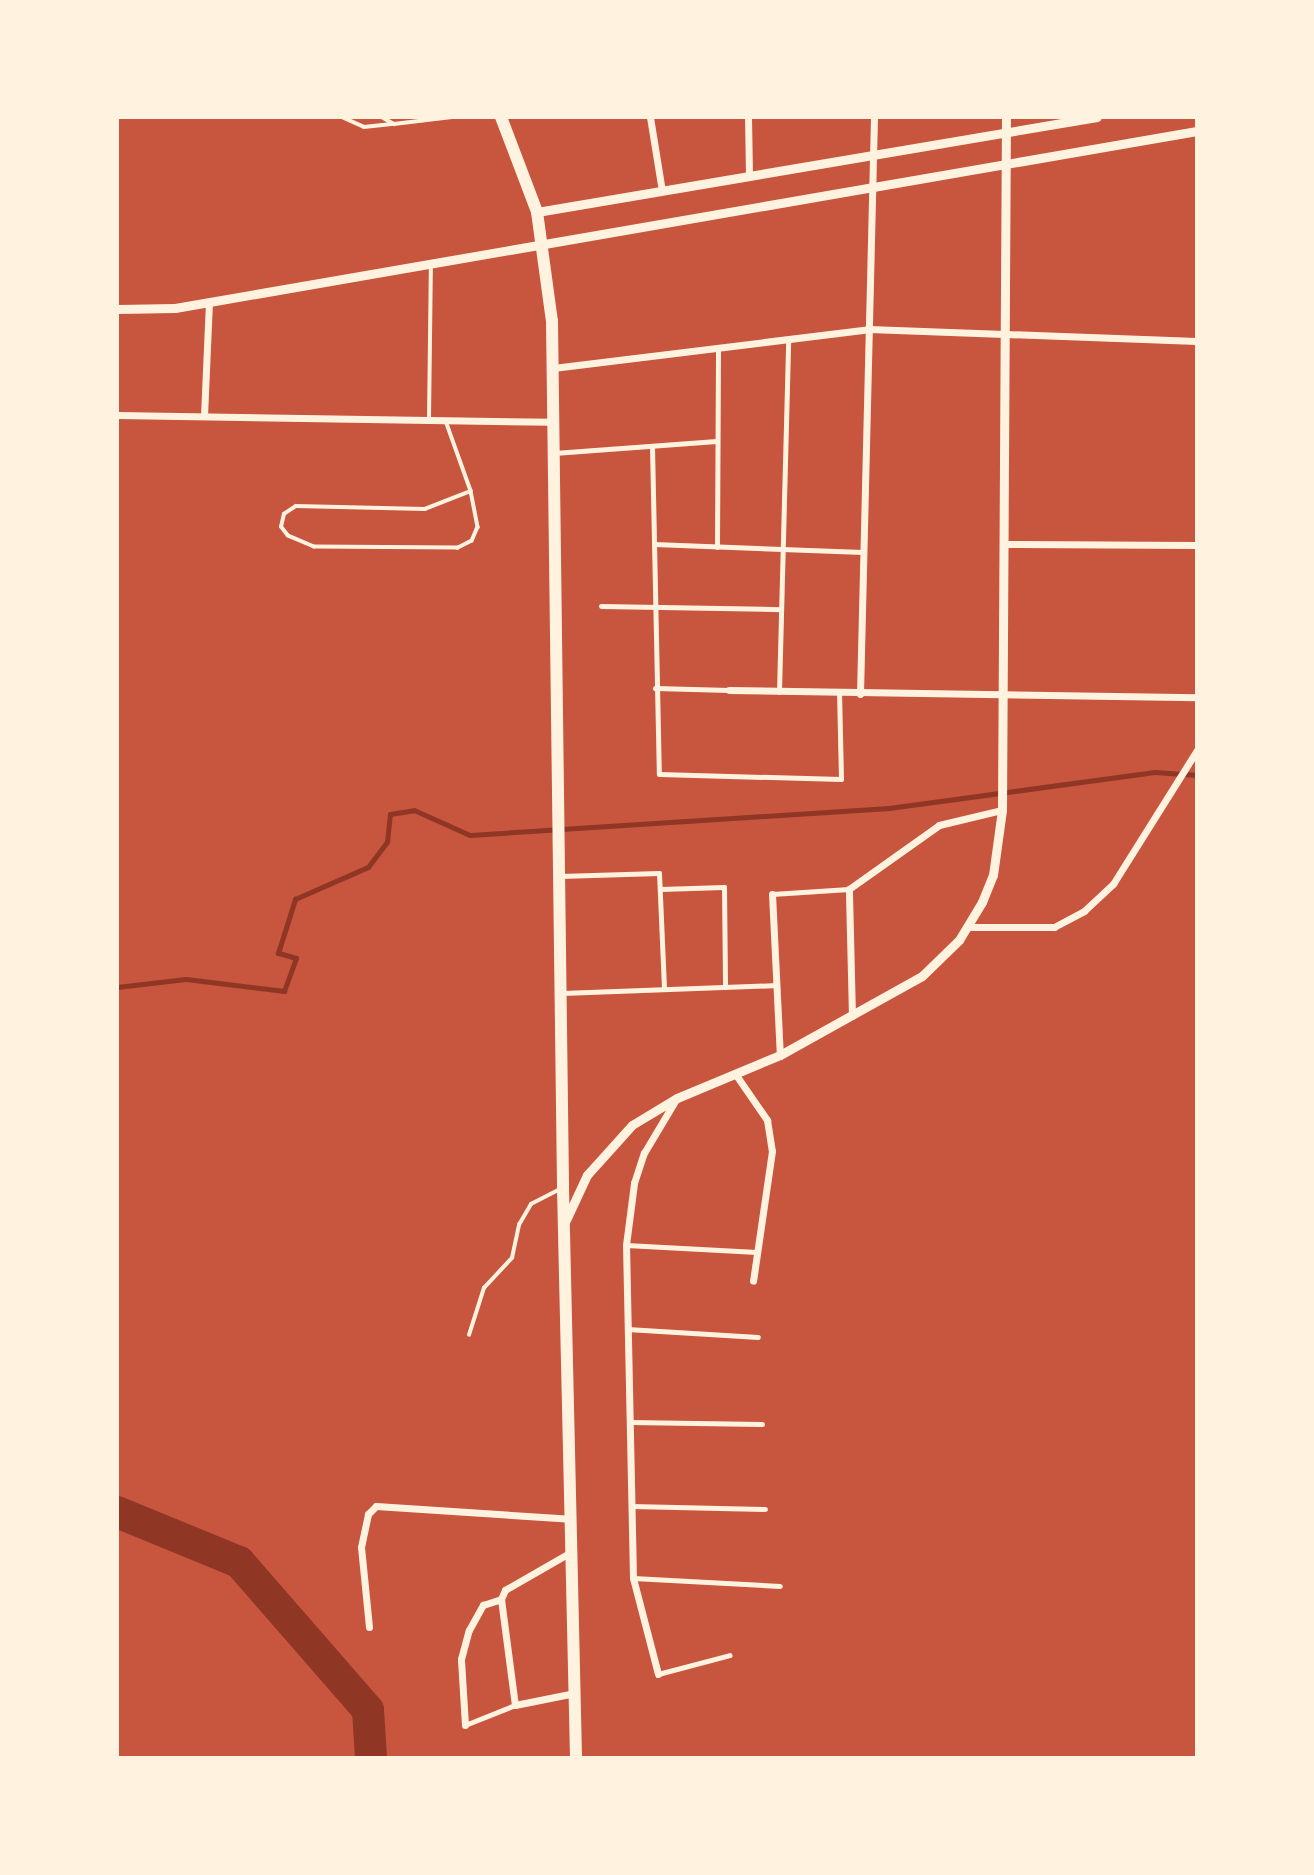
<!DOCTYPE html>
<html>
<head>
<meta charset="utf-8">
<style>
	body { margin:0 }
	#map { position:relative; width:1314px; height:1875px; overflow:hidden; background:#c8553d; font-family:Figtree,sans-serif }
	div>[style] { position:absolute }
	.stream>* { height:5px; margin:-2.5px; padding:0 2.5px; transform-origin:2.5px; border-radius:2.5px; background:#8f3625 }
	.river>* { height:32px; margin:-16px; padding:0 16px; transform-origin:16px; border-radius:16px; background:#8f3625 }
	.service>* { height:3.5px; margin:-1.75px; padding:0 1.75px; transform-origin:1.75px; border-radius:1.75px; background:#fff3e0 }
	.pedestrian>* { height:5px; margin:-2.5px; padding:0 2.5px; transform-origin:2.5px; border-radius:2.5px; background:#fff3e0 }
	.minor>* { height:7px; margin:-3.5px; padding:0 3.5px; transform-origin:3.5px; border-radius:3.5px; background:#fff3e0 }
	.tertiary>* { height:9px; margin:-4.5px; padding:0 4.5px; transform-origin:4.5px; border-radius:4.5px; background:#fff3e0 }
	.primary>* { height:12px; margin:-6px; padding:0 6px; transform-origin:6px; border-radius:6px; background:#fff3e0 }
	span { translate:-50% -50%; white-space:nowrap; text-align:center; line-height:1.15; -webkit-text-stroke:7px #fff3e0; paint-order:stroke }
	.frame { position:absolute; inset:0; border:119px solid #fff3e0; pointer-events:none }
</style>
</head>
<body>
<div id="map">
	<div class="stream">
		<div style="left:117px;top:987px;width:69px;rotate:-6.6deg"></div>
		<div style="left:186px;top:979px;width:99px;rotate:7deg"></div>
		<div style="left:284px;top:991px;width:35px;rotate:-70deg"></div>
		<div style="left:296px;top:958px;width:19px;rotate:-164deg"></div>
		<div style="left:278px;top:953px;width:57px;rotate:-72.5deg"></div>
		<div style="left:295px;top:899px;width:80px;rotate:-23.7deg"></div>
		<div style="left:368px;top:867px;width:31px;rotate:-53deg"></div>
		<div style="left:387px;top:842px;width:28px;rotate:-84deg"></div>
		<div style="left:390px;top:814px;width:24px;rotate:-9deg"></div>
		<div style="left:414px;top:810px;width:61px;rotate:24.1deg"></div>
		<div style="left:470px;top:835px;width:420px;rotate:-3.7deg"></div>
		<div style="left:889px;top:808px;width:268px;rotate:-7.7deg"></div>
		<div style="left:1155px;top:772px;width:42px;rotate:4.1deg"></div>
	</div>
	<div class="river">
		<div style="left:117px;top:1512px;width:132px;rotate:22.3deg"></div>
		<div style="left:239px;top:1562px;width:196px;rotate:48.9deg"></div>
		<div style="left:368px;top:1710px;width:48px;rotate:86.4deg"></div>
	</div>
	<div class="service">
		<div style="left:342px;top:117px;width:24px;rotate:24deg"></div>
		<div style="left:364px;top:127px;width:30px;rotate:-6deg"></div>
		<div style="left:382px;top:117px;width:14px;rotate:30deg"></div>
		<div style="left:394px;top:124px;width:58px;rotate:-6.9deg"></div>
		<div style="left:429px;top:420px;width:156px;rotate:-89.3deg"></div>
		<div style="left:446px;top:421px;width:74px;rotate:70.3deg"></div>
		<div style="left:471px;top:491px;width:37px;rotate:79deg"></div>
		<div style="left:478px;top:527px;width:15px;rotate:113deg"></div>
		<div style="left:472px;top:541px;width:16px;rotate:153deg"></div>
		<div style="left:458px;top:548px;width:144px;rotate:-179.6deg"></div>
		<div style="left:314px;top:547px;width:28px;rotate:-157deg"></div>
		<div style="left:288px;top:536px;width:11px;rotate:-128deg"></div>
		<div style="left:281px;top:527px;width:13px;rotate:-77deg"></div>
		<div style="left:284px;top:514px;width:14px;rotate:-34deg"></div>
		<div style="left:296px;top:506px;width:129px;rotate:1.3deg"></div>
		<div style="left:425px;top:509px;width:49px;rotate:-21.4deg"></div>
		<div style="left:469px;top:1335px;width:49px;rotate:-72.3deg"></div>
		<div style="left:484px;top:1288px;width:41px;rotate:-47deg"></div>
		<div style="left:512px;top:1258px;width:34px;rotate:-78deg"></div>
		<div style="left:519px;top:1225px;width:24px;rotate:-60deg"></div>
		<div style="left:531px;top:1204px;width:34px;rotate:-27deg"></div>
	</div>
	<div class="pedestrian">
		<div style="left:652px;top:446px;width:328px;rotate:88.8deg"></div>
		<div style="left:659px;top:774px;width:182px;rotate:1.6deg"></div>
		<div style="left:841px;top:779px;width:85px;rotate:-91.3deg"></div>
		<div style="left:554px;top:453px;width:163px;rotate:-4.2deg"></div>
		<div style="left:654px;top:544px;width:209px;rotate:2.2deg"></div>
		<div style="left:717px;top:547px;width:199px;rotate:-89.7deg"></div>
		<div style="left:601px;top:606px;width:180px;rotate:1deg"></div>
		<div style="left:655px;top:688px;width:74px;rotate:1.5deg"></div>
		<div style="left:779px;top:692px;width:353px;rotate:-88.5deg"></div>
		<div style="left:560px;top:876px;width:99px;rotate:-1.7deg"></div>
		<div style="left:659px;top:873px;width:116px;rotate:87.5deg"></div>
		<div style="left:660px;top:889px;width:64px;rotate:-1.8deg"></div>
		<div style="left:724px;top:887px;width:100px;rotate:89.4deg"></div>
		<div style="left:772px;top:894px;width:77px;rotate:-3.7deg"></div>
		<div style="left:562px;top:993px;width:215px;rotate:-2.1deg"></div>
		<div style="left:626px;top:1245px;width:131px;rotate:3.1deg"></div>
		<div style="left:627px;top:1329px;width:131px;rotate:3.5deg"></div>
		<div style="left:629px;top:1422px;width:133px;rotate:0.9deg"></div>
		<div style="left:631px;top:1506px;width:134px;rotate:1.3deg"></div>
		<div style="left:633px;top:1578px;width:147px;rotate:3.1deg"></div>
		<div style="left:658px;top:1674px;width:74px;rotate:-14.8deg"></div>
		<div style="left:465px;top:1725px;width:54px;rotate:-21.8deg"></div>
	</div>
	<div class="minor">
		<div style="left:650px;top:117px;width:75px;rotate:80.8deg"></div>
		<div style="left:748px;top:117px;width:59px;rotate:89deg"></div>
		<div style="left:553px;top:368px;width:318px;rotate:-7deg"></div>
		<div style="left:869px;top:329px;width:328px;rotate:2.1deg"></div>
		<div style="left:117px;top:415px;width:436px;rotate:0.9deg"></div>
		<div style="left:204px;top:416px;width:114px;rotate:-87.5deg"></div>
		<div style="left:1004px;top:544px;width:193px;rotate:0.3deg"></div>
		<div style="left:729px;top:690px;width:468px;rotate:0.9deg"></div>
		<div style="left:860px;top:694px;width:577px;rotate:-88.61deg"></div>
		<div style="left:772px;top:894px;width:161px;rotate:87.2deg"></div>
		<div style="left:968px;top:927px;width:86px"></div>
		<div style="left:1054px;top:927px;width:34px;rotate:-28deg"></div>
		<div style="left:1084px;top:911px;width:40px;rotate:-43deg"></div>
		<div style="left:1113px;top:884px;width:158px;rotate:-57.9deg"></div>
		<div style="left:852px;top:1016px;width:127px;rotate:-91.4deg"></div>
		<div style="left:849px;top:889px;width:110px;rotate:-35.4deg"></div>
		<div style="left:939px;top:825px;width:65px;rotate:-13.4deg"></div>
		<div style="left:736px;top:1075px;width:55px;rotate:55.4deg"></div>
		<div style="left:767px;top:1120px;width:31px;rotate:81deg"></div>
		<div style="left:772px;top:1151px;width:131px;rotate:98.3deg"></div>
		<div style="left:571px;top:1552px;width:76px;rotate:150.1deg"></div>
		<div style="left:505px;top:1590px;width:10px;rotate:114deg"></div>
		<div style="left:501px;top:1599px;width:107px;rotate:82.5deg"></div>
		<div style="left:515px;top:1705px;width:61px;rotate:-11.3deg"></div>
		<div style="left:369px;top:1627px;width:80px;rotate:-95.7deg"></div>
		<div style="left:361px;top:1547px;width:34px;rotate:-78deg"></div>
		<div style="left:368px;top:1514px;width:11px;rotate:-45deg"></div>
		<div style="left:376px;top:1506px;width:194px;rotate:3.8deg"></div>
		<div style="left:658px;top:1674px;width:99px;rotate:-104.6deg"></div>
		<div style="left:633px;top:1578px;width:333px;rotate:-91.2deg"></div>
		<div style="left:626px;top:1245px;width:63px;rotate:-82.6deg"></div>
		<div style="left:634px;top:1183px;width:32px;rotate:-72deg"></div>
		<div style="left:644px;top:1153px;width:61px;rotate:-59.2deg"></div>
		<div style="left:465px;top:1725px;width:66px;rotate:-93.5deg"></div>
		<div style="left:461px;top:1659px;width:30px;rotate:-75deg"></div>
		<div style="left:469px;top:1630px;width:29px;rotate:-61deg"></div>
		<div style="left:483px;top:1605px;width:19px;rotate:-18deg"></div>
	</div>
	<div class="tertiary">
		<div style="left:537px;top:212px;width:568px;rotate:-9.63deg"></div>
		<div style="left:117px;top:309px;width:58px;rotate:-1deg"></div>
		<div style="left:175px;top:308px;width:1037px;rotate:-9.83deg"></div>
		<div style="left:566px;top:1220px;width:50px;rotate:-65deg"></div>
		<div style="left:587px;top:1175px;width:67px;rotate:-48deg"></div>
		<div style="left:632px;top:1125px;width:52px;rotate:-31deg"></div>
		<div style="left:677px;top:1098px;width:112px;rotate:-22.7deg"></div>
		<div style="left:780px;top:1055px;width:162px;rotate:-29.1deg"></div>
		<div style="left:922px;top:976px;width:52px;rotate:-44.2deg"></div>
		<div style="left:959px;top:940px;width:44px;rotate:-58.8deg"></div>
		<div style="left:982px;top:902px;width:29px;rotate:-68deg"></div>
		<div style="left:993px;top:875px;width:66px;rotate:-82.1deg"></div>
		<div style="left:1002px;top:810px;width:693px;rotate:-89.67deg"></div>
	</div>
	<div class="primary">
		<div style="left:501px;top:117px;width:102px;rotate:69.2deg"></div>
		<div style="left:537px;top:212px;width:110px;rotate:82.2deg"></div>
		<div style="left:552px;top:321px;width:867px;rotate:89.27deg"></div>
		<div style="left:563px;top:1188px;width:570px;rotate:88.69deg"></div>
	</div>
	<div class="frame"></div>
</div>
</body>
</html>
